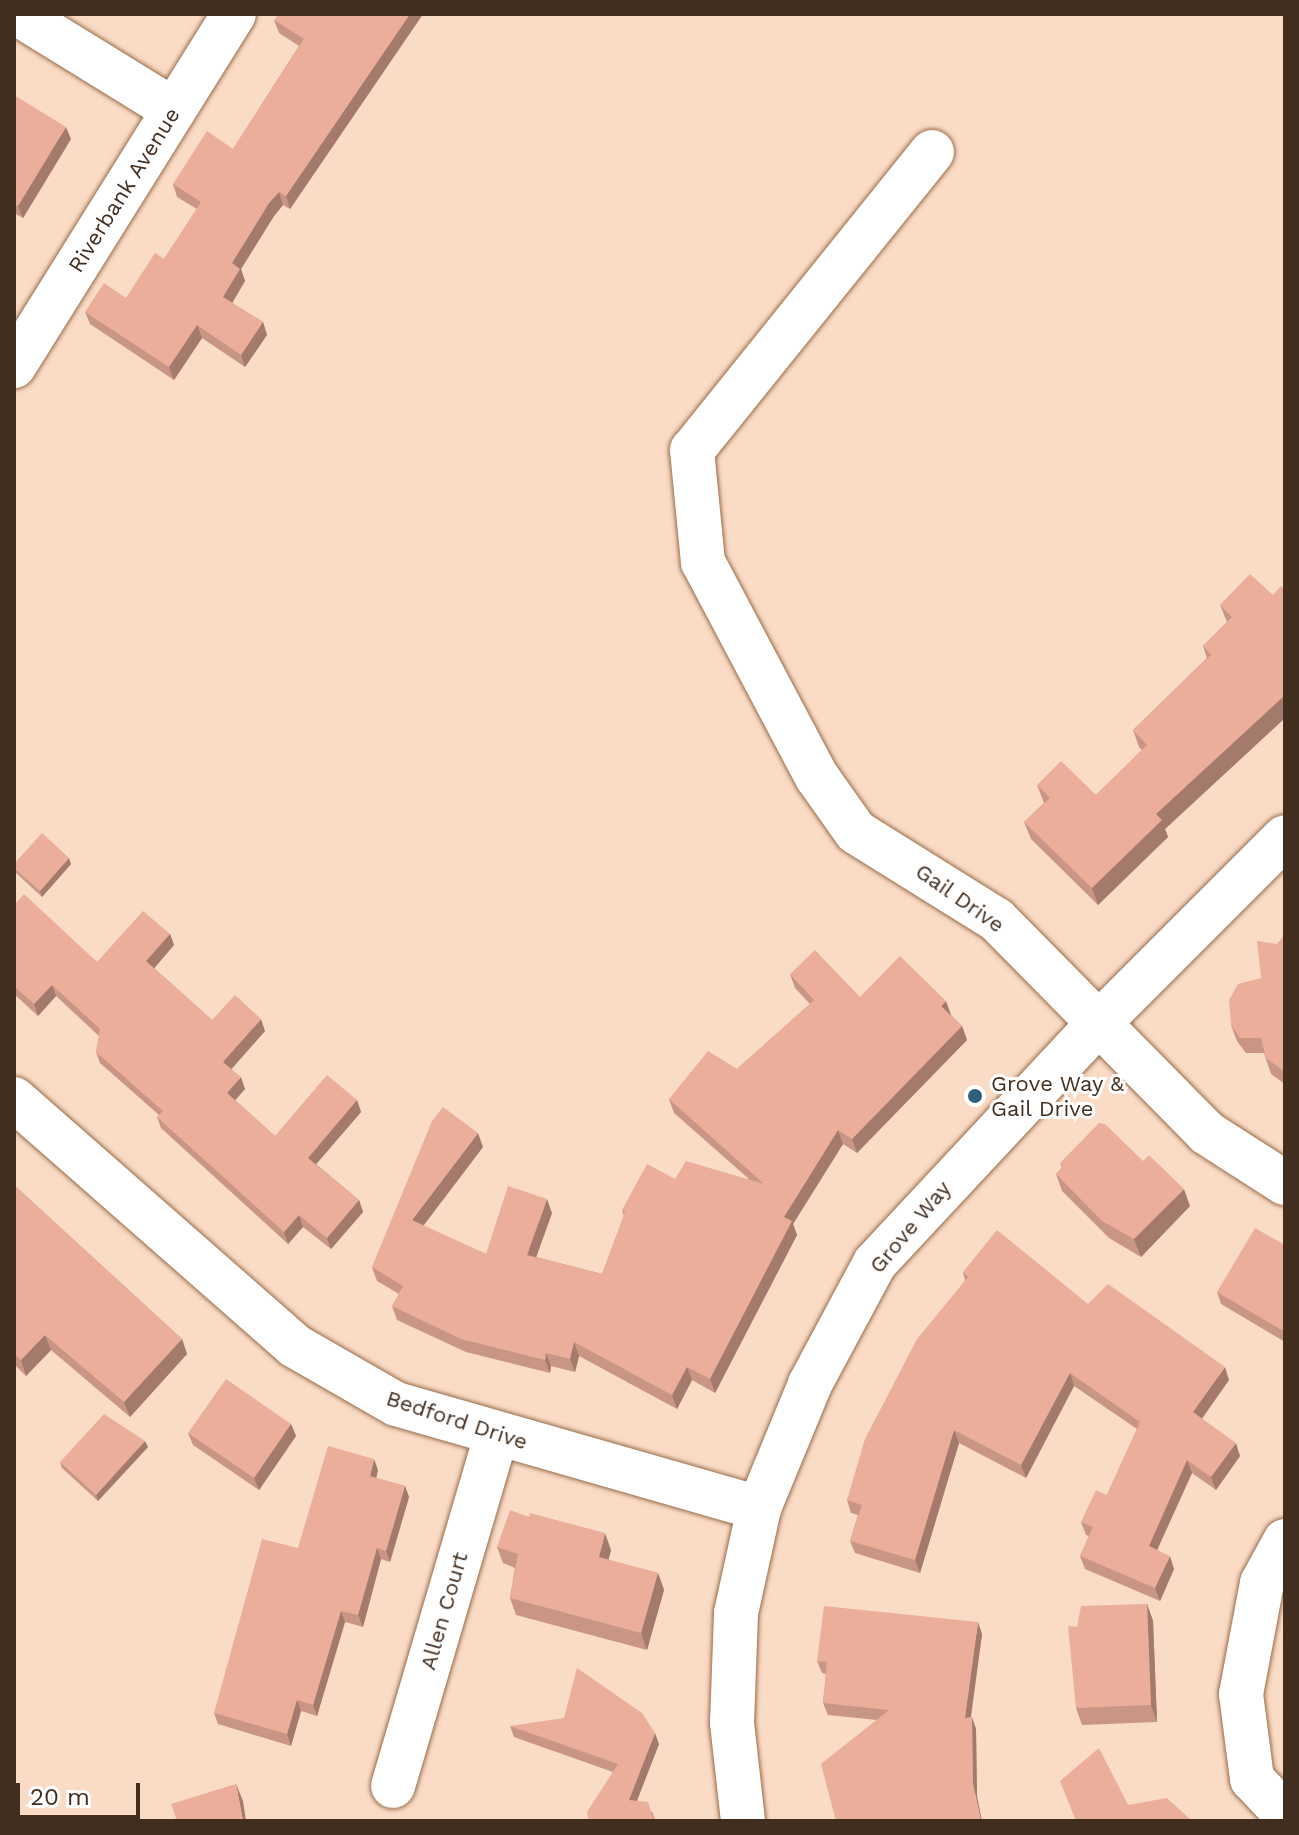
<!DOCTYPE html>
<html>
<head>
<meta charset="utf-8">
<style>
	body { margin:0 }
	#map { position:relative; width:1299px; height:1835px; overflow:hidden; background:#fadbc5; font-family:"Work Sans",sans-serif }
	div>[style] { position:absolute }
	.roads { filter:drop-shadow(0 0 2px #986b48) drop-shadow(0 0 2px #986b48) }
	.minor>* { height:44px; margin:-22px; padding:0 22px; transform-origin:22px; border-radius:22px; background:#fff }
	.major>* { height:44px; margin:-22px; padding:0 22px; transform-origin:22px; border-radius:22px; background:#fff }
	.wall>* { inset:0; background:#c99685 }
	.shaded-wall>* { inset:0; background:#a47a6c }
	.building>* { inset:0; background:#eaae9b }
	.dots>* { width:22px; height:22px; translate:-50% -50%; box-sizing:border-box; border:4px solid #fff; border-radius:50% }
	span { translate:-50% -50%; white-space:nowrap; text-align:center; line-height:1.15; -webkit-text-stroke:6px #fff; paint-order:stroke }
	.street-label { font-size:22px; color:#422e1f }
	.poi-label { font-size:22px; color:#422e1f }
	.left { translate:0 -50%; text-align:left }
	.frame { position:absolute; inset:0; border:16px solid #422e1f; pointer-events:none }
	.scale { position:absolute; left:16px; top:1783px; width:124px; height:36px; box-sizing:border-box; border:4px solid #422e1f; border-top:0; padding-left:10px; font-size:24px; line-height:28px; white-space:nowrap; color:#422e1f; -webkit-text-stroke:6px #fff; paint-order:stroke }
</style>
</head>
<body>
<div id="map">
	<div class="roads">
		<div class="minor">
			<div style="left:18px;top:14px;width:183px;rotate:31.6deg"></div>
			<div style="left:932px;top:152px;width:383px;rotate:128.8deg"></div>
			<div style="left:692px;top:450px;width:113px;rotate:84.4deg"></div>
			<div style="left:703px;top:562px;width:243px;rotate:62.1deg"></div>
			<div style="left:817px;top:777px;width:67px;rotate:54.7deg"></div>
			<div style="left:856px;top:832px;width:166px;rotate:32deg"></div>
			<div style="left:997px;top:920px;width:299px;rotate:45.4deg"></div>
			<div style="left:1207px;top:1133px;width:93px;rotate:32.7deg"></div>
			<div style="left:14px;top:366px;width:415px;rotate:-58deg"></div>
			<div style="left:14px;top:1099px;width:374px;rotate:41.3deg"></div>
			<div style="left:295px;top:1346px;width:116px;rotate:29.9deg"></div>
			<div style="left:396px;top:1404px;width:378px;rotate:16deg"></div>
			<div style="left:1285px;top:1541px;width:48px;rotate:118.7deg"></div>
			<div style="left:1262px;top:1583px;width:113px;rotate:100.7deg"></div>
			<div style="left:1241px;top:1694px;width:86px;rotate:82.6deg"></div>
			<div style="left:1252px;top:1779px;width:48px;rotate:46.7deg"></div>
			<div style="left:393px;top:1786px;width:365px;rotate:-73.6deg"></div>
		</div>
		<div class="major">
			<div style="left:743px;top:1821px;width:99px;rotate:-96.4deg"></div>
			<div style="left:732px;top:1723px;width:110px;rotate:-87.9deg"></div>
			<div style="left:736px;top:1613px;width:107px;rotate:-77.6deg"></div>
			<div style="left:759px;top:1508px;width:134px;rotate:-67.6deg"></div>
			<div style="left:810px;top:1384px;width:137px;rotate:-61.8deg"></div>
			<div style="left:875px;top:1263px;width:327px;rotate:-47deg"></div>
			<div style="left:1098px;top:1024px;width:264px;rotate:-45deg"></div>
		</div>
	</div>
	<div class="wall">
		<div style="clip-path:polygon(423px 14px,290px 209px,283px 205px,274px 216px,241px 269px,245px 281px,232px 303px,263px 322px,267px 335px,245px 367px,202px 338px,174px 380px,90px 324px,85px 312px,126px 298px,164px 259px,197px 209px,177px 197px,173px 184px,233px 149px,299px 46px,279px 33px,274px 20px)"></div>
		<div style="clip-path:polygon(14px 95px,71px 139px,23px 218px,14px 213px)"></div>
		<div style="clip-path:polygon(1285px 590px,1285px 718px,1165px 829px,1168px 837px,1098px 905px,1031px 839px,1024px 822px,1044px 803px,1037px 785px,1096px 795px,1142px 750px,1139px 747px,1133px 730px,1207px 658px,1203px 646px,1227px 622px,1220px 605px,1273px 595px)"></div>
		<div style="clip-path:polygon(14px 864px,71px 864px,42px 897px,14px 871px)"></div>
		<div style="clip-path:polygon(14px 905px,97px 962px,170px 934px,174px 945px,154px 968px,212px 1020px,265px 1031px,231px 1069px,245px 1089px,235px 1100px,275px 1136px,357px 1100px,361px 1112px,316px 1164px,359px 1200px,363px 1212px,331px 1249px,303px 1227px,288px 1244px,161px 1128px,157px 1117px,159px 1115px,100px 1063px,96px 1052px,99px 1036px,56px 996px,38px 1016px,14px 994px)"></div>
		<div style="clip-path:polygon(1285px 935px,1285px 1084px,1271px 1074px,1264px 1053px,1246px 1053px,1237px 1041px,1231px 1025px,1261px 978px,1277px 944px)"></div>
		<div style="clip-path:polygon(790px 974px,860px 997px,951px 1015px,962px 1026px,967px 1040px,857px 1153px,843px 1144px,793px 1224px,797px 1235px,715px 1393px,692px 1380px,677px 1409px,579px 1356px,575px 1372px,551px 1366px,550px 1373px,466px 1352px,397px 1320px,392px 1306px,399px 1294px,377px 1281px,372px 1267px,483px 1147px,423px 1226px,486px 1254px,552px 1213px,536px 1257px,602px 1274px,624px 1216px,622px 1210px,675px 1179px,749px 1179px,674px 1113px,669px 1099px,737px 1069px,810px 1004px,795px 988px)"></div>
		<div style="clip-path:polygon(1060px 1163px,1190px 1206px,1141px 1257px,1109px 1238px,1062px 1191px,1056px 1174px,1062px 1168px)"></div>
		<div style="clip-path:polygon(14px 1185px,182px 1339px,187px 1354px,130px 1417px,51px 1350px,26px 1376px,14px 1364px)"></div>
		<div style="clip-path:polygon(1285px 1245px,1285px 1342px,1221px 1304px,1217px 1292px)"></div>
		<div style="clip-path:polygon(963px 1272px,1088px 1304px,1229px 1380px,1202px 1419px,1240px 1456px,1216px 1490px,1192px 1473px,1157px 1550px,1174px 1569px,1160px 1601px,1085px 1569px,1080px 1556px,1089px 1536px,1086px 1535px,1081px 1522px,1107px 1495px,1137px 1429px,1074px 1386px,1026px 1478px,959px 1443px,920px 1573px,855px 1553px,850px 1541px,858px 1515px,851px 1513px,847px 1500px,965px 1280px)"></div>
		<div style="clip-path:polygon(291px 1424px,296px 1436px,259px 1490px,193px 1445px,188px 1433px)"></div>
		<div style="clip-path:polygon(148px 1447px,98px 1501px,62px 1468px,60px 1462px)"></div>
		<div style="clip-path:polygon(378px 1470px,376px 1478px,405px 1486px,409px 1497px,390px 1562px,381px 1559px,363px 1627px,345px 1622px,317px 1716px,301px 1711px,291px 1746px,218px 1724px,214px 1713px,298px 1548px)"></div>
		<div style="clip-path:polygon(497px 1547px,611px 1550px,608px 1560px,658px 1573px,664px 1590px,647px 1650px,516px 1615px,510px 1598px,515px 1568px,503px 1563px)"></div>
		<div style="clip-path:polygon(1147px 1604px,1153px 1621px,1157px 1722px,1082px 1725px,1076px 1708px,1077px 1627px)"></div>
		<div style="clip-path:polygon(982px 1634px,971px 1717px,976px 1729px,977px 1796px,877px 1720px,828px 1715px,823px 1703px,826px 1674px,822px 1673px,817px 1661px)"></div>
		<div style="clip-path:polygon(510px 1726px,659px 1744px,637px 1800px,653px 1813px,655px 1821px,589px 1821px,613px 1772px,514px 1737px)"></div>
	</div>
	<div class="shaded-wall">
		<div style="clip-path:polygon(410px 14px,423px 14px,290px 209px,286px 196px)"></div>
		<div style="clip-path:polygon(66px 127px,71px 139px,23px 218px,18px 206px)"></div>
		<div style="clip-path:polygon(279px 192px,283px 205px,274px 216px,241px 269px,245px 281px,228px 310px,223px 297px,232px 263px,269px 203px)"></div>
		<div style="clip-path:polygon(263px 322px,267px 335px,245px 367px,241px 355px)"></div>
		<div style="clip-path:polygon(197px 325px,202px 338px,174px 380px,169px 367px)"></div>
		<div style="clip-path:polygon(1285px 695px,1285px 718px,1165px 829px,1168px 837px,1098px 905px,1092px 888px,1156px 814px)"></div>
		<div style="clip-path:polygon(69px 858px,71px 864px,42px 897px,40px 891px)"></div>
		<div style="clip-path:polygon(170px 934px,174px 945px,151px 972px,146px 961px)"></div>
		<div style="clip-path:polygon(52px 985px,56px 996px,38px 1016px,34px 1004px)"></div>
		<div style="clip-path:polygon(946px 1001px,951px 1015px,946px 1020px,941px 1006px)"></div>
		<div style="clip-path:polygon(261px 1019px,265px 1031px,228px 1073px,223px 1062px)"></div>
		<div style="clip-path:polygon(962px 1026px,967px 1040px,857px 1153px,852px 1139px)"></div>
		<div style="clip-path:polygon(241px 1077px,245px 1089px,231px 1105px,227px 1093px)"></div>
		<div style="clip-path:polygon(357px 1100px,361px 1112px,312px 1169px,308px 1158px)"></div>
		<div style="clip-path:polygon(838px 1130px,843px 1144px,793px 1224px,797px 1235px,715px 1393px,710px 1379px,784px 1217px)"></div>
		<div style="clip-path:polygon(478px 1133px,483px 1147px,417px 1234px,412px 1220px)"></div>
		<div style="clip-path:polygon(1184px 1189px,1190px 1206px,1141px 1257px,1134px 1239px)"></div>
		<div style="clip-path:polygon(547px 1199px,552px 1213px,532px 1269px,527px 1255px)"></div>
		<div style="clip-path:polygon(359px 1200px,363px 1212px,331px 1249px,327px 1238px)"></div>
		<div style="clip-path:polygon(299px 1215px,303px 1227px,288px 1244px,284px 1232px)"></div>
		<div style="clip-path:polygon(45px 1335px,51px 1350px,26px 1376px,21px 1360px)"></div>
		<div style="clip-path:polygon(182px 1339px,187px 1354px,130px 1417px,124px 1402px)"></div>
		<div style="clip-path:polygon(574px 1342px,579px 1356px,575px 1372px,570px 1359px)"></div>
		<div style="clip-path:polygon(546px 1353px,551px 1366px,550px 1373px,545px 1360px)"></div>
		<div style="clip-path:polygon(687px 1367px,692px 1380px,677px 1409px,672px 1395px)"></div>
		<div style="clip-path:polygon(1225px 1367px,1229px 1380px,1197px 1425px,1193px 1412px)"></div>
		<div style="clip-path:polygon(1070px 1373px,1074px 1386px,1026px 1478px,1021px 1465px)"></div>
		<div style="clip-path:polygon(291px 1424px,296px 1436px,259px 1490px,254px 1478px)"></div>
		<div style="clip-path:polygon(954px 1430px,959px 1443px,920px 1573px,915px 1560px)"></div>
		<div style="clip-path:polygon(145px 1441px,148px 1447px,98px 1501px,96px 1495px)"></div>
		<div style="clip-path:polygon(1236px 1443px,1240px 1456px,1216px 1490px,1211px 1477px)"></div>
		<div style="clip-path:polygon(374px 1459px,378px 1470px,374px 1488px,370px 1476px)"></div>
		<div style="clip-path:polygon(1187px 1460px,1192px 1473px,1153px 1559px,1149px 1546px)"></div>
		<div style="clip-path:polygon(405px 1486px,409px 1497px,390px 1562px,386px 1551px)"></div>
		<div style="clip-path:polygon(605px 1533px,611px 1550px,605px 1574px,599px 1557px)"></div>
		<div style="clip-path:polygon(377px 1548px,381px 1559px,363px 1627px,358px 1615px)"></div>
		<div style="clip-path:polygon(1170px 1556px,1174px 1569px,1160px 1601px,1155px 1588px)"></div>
		<div style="clip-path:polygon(658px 1573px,664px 1590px,647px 1650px,641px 1633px)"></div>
		<div style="clip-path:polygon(1147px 1604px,1153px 1621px,1157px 1722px,1151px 1705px)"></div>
		<div style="clip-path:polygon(341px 1611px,345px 1622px,317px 1716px,313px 1705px)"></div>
		<div style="clip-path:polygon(978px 1622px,982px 1634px,969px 1729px,965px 1718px)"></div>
		<div style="clip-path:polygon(297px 1700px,301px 1711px,291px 1746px,287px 1734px)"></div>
		<div style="clip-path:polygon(972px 1717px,976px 1729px,977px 1796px,982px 1821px,981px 1821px,973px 1784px)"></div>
		<div style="clip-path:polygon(655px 1733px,659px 1744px,633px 1811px,629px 1800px)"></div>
		<div style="clip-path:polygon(236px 1784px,243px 1801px,246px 1821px,243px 1821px)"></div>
	</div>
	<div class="building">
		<div style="clip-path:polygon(279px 14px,410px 14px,286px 196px,279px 192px,269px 203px,232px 263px,240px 269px,223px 297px,263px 322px,241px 355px,197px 325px,169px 367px,85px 312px,104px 283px,126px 298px,155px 253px,164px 259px,201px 202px,173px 184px,207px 131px,233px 149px,304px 39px,274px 20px)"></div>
		<div style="clip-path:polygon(14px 95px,66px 127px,18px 206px,14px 204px)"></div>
		<div style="clip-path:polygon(1250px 574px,1273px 595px,1281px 586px,1285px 590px,1285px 695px,1156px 814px,1162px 820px,1092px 888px,1024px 822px,1050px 798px,1037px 785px,1061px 761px,1096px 795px,1147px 745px,1133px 730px,1211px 655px,1203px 646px,1232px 617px,1220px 605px)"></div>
		<div style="clip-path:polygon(42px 833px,69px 858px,40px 891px,14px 868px,14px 864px)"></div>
		<div style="clip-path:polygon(24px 894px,97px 962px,143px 911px,170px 934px,146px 961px,212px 1020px,235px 995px,261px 1019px,223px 1062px,241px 1077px,227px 1093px,275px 1136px,327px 1075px,357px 1100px,308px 1158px,359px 1200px,327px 1238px,299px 1215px,284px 1232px,157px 1117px,163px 1111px,96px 1052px,100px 1029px,52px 985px,34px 1004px,14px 986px,14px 905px)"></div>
		<div style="clip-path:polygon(1285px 935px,1285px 1072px,1266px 1058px,1261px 1038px,1240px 1038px,1231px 1025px,1229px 1000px,1238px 984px,1261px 978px,1257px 941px,1277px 944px)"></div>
		<div style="clip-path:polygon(815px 950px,860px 997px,900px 956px,946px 1001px,941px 1006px,962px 1026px,852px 1139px,838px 1130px,784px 1217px,792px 1221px,710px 1379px,687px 1367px,672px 1395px,574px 1342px,570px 1359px,546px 1353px,545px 1360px,461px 1339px,392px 1306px,403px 1286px,372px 1267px,432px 1121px,443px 1107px,478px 1133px,412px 1220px,486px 1254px,508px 1186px,547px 1199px,527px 1255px,602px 1274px,625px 1212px,622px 1210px,647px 1164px,675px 1179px,686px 1161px,764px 1184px,669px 1099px,708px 1051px,737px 1069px,814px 1000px,790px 974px)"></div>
		<div style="clip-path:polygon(1099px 1123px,1105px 1124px,1143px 1161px,1149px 1155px,1184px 1189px,1134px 1239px,1102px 1221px,1056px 1174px,1063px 1166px,1060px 1163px)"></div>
		<div style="clip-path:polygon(14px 1185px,182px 1339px,124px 1402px,45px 1335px,21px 1360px,14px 1354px)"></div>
		<div style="clip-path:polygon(1255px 1228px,1285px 1245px,1285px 1332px,1217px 1292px)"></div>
		<div style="clip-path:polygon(997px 1230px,1088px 1304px,1108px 1284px,1225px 1367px,1193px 1412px,1236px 1443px,1211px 1477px,1187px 1460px,1149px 1546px,1170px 1556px,1155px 1588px,1080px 1556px,1093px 1527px,1081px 1522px,1096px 1490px,1107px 1495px,1140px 1422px,1070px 1373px,1021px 1465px,954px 1430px,915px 1560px,850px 1541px,862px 1505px,847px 1500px,865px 1439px,917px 1339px,968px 1277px,963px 1272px)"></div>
		<div style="clip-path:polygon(226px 1379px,291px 1424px,254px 1478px,188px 1433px)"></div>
		<div style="clip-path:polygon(104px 1414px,145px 1441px,96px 1495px,60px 1462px)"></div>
		<div style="clip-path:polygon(328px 1446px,374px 1459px,370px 1476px,405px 1486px,386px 1551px,377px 1548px,358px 1615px,341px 1611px,313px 1705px,297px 1700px,287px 1734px,214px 1713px,262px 1539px,298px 1548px)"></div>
		<div style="clip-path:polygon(510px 1510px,529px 1517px,530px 1513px,605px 1533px,599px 1557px,658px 1573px,641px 1633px,510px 1598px,518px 1554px,497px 1547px)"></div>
		<div style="clip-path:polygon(1147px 1604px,1151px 1705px,1076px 1708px,1068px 1626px,1077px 1627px,1081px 1606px)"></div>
		<div style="clip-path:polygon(824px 1606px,978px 1622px,965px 1718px,972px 1717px,973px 1784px,981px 1821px,836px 1821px,821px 1764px,889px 1710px,823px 1703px,827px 1662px,817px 1661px)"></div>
		<div style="clip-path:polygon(577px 1668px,642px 1713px,655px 1733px,629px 1800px,648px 1802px,654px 1821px,589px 1821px,587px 1812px,618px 1764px,510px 1726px,564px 1718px)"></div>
		<div style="clip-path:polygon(1099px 1748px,1128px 1805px,1167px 1798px,1192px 1821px,1076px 1821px,1060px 1781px)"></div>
		<div style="clip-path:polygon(236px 1784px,243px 1821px,177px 1821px,171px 1804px)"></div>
	</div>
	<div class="dots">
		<div style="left:975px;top:1096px;background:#2f607e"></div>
	</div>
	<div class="street-label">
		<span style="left:124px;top:190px;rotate:-58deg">Riverbank Avenue</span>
		<span style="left:960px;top:898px;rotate:35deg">Gail Drive</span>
		<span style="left:910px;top:1227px;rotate:-50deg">Grove Way</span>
		<span style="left:457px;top:1420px;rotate:18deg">Bedford Drive</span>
		<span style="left:444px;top:1611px;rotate:-74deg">Allen Court</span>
	</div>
	<div class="poi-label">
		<span class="left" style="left:991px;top:1096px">Grove Way &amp;<br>Gail Drive</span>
	</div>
	<div class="frame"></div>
	<div class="scale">20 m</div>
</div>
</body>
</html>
